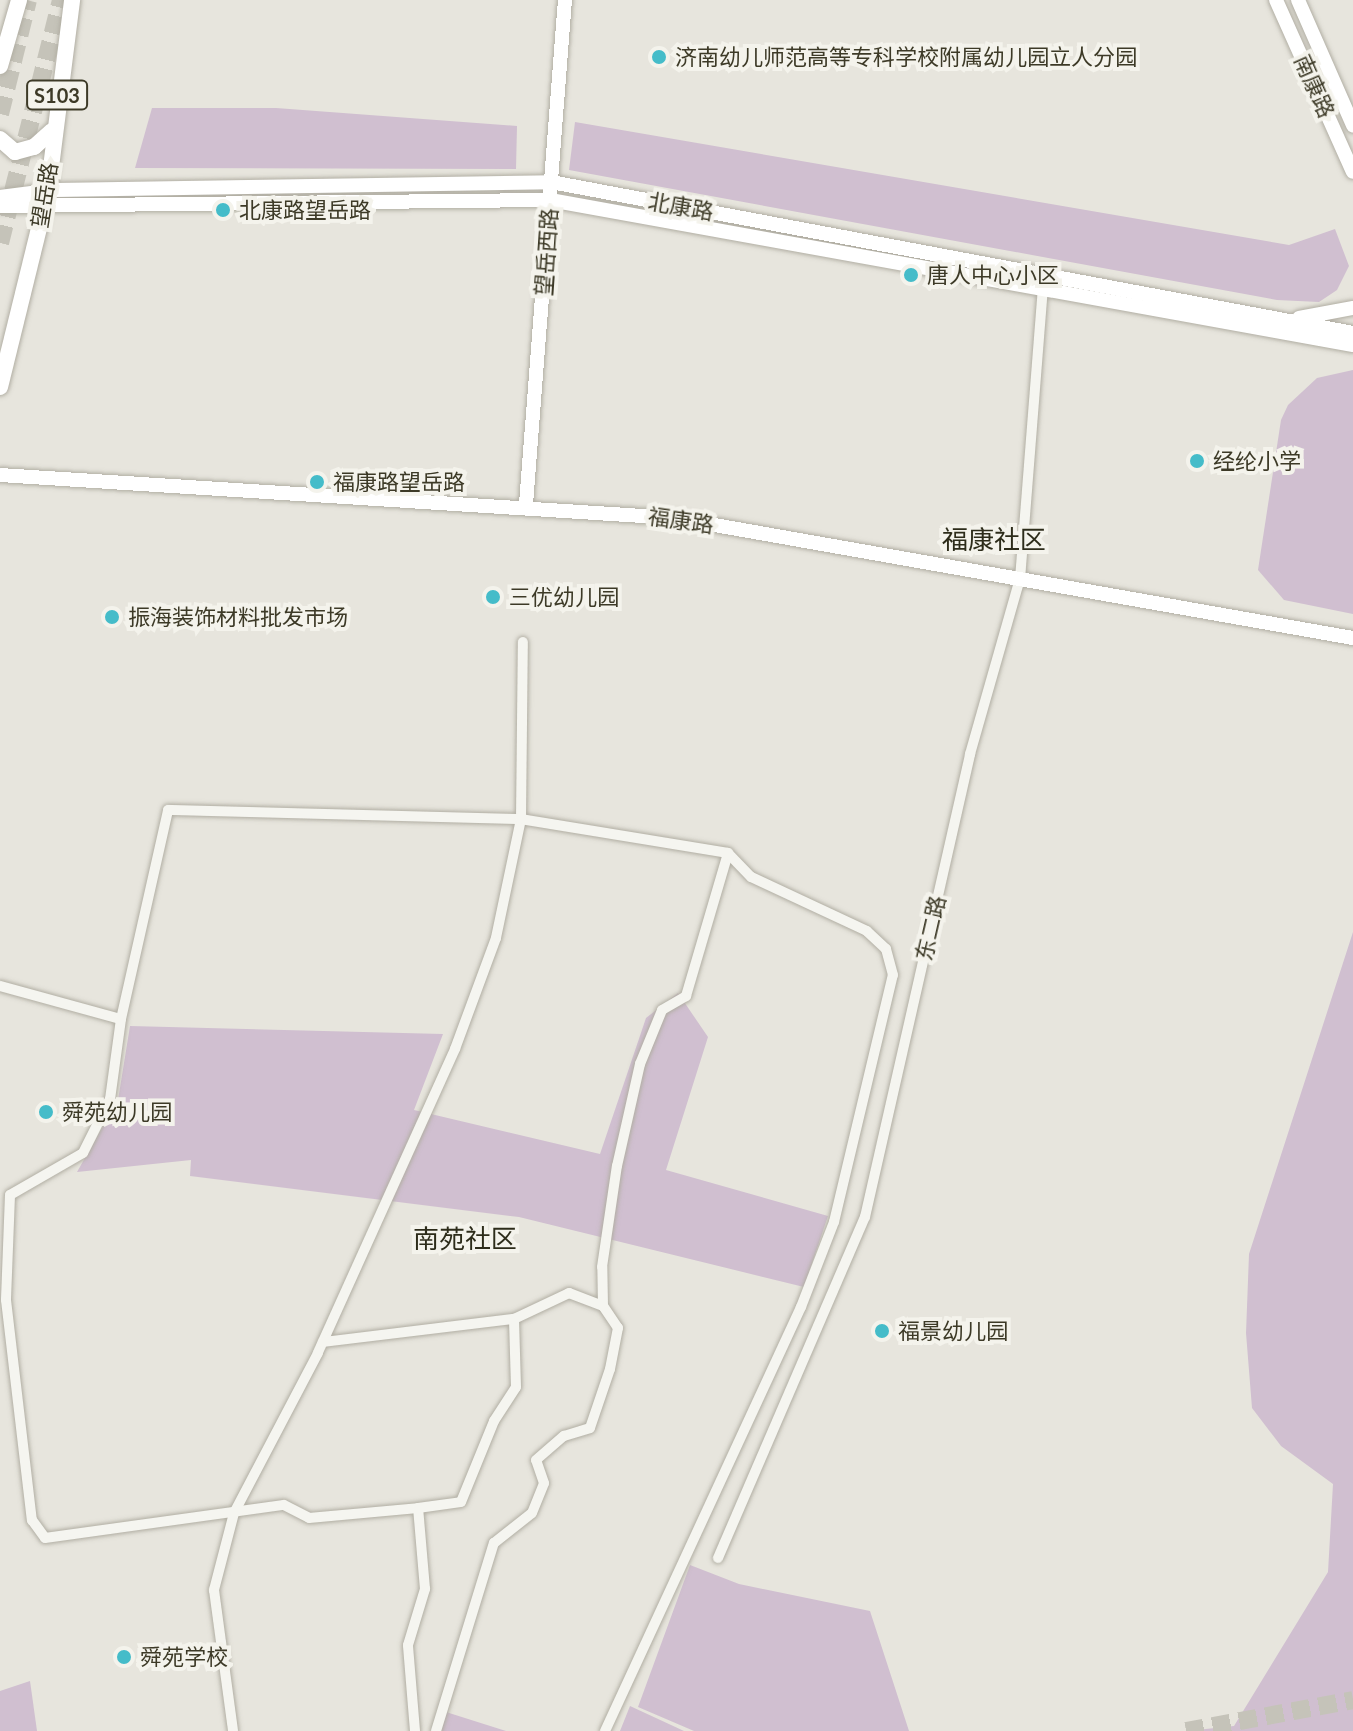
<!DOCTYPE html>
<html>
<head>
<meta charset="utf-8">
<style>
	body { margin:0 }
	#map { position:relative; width:1353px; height:1731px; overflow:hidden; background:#e7e5dd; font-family:Lato,"Noto Sans SC",sans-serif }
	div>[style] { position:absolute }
	.green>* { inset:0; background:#d0bfd0 }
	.highway-tunnel>* { height:18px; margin-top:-9px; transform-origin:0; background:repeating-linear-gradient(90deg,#c5c3b9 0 18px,transparent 0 27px) }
	.roads { filter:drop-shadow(0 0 2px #b1aea3) drop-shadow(0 0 2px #b1aea3) }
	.street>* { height:10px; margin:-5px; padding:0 5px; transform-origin:5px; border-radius:5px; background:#f5f5f0 }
	.secondary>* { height:14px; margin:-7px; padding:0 7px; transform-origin:7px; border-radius:7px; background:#fff }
	.primary>* { height:16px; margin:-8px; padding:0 8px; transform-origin:8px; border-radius:8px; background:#fff }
	.dots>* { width:22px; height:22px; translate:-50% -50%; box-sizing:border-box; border:4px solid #f4f3ec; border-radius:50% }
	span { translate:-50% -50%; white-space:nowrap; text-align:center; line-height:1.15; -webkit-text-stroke:8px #f4f3ec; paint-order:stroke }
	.shield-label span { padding:2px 6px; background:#f4f3ec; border:2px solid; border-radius:6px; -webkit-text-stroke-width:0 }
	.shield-label { font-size:20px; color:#3d3a27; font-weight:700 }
	.poi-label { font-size:22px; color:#3d3a27 }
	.left { translate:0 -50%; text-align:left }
	.street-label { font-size:22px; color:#3d3a27 }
	.quarter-label { font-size:26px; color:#2d2c1a }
</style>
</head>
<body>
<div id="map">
	<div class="green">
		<div style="clip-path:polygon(152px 108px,276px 108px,517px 126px,516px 169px,135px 168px)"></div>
		<div style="clip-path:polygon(575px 122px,1289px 245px,1335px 229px,1349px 266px,1337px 290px,1319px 302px,1277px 300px,569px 170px)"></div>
		<div style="clip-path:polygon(1353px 370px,1353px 614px,1284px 600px,1258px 570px,1281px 420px,1288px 405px,1317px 378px)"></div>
		<div style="clip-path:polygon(1353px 932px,1353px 1731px,1187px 1731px,1234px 1726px,1328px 1572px,1333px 1484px,1281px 1446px,1252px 1408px,1246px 1333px,1249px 1254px)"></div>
		<div style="clip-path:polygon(678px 993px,708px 1037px,666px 1170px,828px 1216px,804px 1287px,519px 1217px,190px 1176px,191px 1160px,77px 1172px,118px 1100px,130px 1026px,443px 1034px,414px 1110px,600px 1154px,646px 1018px)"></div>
		<div style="clip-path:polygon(690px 1565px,739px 1584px,870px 1611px,909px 1731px,694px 1731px,638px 1707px)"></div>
		<div style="clip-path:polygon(30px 1681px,37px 1731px,0 1731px,0 1691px)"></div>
		<div style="clip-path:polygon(630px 1706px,684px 1731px,620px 1731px)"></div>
		<div style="clip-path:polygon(446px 1712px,506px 1731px,440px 1731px)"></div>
	</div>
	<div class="highway-tunnel">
		<div style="left:0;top:114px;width:117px;rotate:-76.2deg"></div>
		<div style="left:0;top:243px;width:251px;rotate:-75.9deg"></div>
		<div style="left:1186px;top:1731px;width:170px;rotate:-10.5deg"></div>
	</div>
	<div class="roads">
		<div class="street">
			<div style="left:0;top:986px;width:125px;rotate:15.3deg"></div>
			<div style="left:121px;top:1019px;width:214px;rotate:-77.3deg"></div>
			<div style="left:168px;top:810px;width:353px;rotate:1.5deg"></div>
			<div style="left:521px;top:819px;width:122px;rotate:101.9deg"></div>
			<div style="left:496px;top:938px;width:118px;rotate:110.3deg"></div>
			<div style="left:455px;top:1049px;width:333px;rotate:114.3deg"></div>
			<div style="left:318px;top:1353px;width:181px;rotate:117.7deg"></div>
			<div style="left:234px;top:1513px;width:80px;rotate:104.6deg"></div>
			<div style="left:214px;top:1590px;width:142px;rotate:82.3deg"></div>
			<div style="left:121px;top:1019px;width:81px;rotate:97.8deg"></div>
			<div style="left:110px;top:1099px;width:60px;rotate:116.6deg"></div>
			<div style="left:83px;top:1153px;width:84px;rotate:150.1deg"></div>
			<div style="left:10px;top:1195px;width:105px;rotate:92.2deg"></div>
			<div style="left:6px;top:1300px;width:222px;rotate:83.3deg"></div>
			<div style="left:32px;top:1520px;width:22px;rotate:54deg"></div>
			<div style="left:45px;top:1538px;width:241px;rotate:-7.9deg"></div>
			<div style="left:284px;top:1505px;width:28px;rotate:27deg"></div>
			<div style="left:309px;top:1518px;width:109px;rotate:-5.2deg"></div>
			<div style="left:323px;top:1342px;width:192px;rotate:-6.9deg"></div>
			<div style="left:718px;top:1558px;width:371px;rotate:-66.7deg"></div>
			<div style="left:865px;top:1217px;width:475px;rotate:-77.2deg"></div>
			<div style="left:970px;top:754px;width:182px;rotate:-74.1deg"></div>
			<div style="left:1020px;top:579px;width:294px;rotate:-85.5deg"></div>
			<div style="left:415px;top:1731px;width:86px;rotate:-94.7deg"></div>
			<div style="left:408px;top:1645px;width:59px;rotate:-73.1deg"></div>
			<div style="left:425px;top:1589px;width:81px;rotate:-94.9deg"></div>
			<div style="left:418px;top:1508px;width:43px;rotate:-7.9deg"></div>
			<div style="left:461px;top:1502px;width:87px;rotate:-67.8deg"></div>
			<div style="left:494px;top:1421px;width:40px;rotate:-57.1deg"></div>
			<div style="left:516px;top:1387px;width:68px;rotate:-91.7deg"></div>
			<div style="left:514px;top:1319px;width:61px;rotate:-25.3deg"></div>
			<div style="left:569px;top:1293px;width:36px;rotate:21deg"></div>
			<div style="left:436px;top:1731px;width:197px;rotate:-72.9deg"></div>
			<div style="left:494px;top:1543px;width:48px;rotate:-38.3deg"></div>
			<div style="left:532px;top:1513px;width:32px;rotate:-68deg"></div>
			<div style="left:544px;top:1483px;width:24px;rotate:-109deg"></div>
			<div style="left:536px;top:1460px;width:37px;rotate:-41deg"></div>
			<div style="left:564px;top:1436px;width:27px;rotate:-17deg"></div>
			<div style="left:590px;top:1428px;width:62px;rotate:-71.3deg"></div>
			<div style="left:610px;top:1369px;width:42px;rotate:-79deg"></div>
			<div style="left:618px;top:1328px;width:27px;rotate:-124deg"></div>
			<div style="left:603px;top:1306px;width:39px;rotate:-91deg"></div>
			<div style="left:602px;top:1267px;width:102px;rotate:-81.6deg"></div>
			<div style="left:617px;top:1166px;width:105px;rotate:-77.3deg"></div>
			<div style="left:640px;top:1064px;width:58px;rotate:-67.8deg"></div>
			<div style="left:662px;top:1010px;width:28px;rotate:-30deg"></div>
			<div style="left:686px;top:996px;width:149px;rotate:-73.6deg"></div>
			<div style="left:728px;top:853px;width:210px;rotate:-170.7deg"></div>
			<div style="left:521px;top:819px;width:177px;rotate:-89.4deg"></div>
			<div style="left:605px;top:1731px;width:467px;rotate:-65.2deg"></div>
			<div style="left:801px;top:1307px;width:91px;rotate:-68.8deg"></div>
			<div style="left:834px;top:1222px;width:254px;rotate:-76.6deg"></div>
			<div style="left:893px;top:975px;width:27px;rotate:-105deg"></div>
			<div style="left:886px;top:949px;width:26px;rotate:-137deg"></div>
			<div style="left:867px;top:931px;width:128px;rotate:-155deg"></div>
			<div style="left:751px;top:877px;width:33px;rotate:-134deg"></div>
		</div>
		<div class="secondary">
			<div style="left:1276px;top:0;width:188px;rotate:65.9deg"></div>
			<div style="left:1298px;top:0;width:137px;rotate:66.3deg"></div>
			<div style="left:0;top:197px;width:55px;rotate:-7.3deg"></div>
			<div style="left:55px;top:190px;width:496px;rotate:-0.9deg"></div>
			<div style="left:551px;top:182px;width:816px;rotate:10.66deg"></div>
			<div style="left:0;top:206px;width:550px;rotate:-0.63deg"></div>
			<div style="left:550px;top:200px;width:816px;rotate:10.24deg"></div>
			<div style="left:1299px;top:318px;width:55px;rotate:-10.5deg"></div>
			<div style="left:0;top:475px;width:676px;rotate:3.65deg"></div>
			<div style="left:675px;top:518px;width:689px;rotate:10.04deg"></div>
			<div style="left:526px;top:504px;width:506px;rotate:-85.58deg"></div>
		</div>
		<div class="primary">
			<div style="left:0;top:66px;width:69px;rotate:-73.9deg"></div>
			<div style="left:0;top:139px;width:20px;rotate:41deg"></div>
			<div style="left:15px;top:152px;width:20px;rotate:-15deg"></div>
			<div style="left:34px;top:147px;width:24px;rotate:-42deg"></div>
			<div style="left:0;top:387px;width:202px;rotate:-76.2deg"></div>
			<div style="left:48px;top:191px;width:193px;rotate:-82.8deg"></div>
		</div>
	</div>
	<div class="dots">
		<div style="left:659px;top:57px;background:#45bcc9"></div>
		<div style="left:223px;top:210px;background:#45bcc9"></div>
		<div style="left:911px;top:275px;background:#45bcc9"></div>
		<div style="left:1197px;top:461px;background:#45bcc9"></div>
		<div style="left:317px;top:482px;background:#45bcc9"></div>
		<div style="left:493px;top:597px;background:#45bcc9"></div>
		<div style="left:112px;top:617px;background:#45bcc9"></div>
		<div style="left:46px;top:1112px;background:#45bcc9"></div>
		<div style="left:882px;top:1331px;background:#45bcc9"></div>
		<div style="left:124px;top:1657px;background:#45bcc9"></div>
	</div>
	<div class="shield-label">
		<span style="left:57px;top:95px">S103</span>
	</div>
	<div class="poi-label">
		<span class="left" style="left:675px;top:57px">济南幼儿师范高等专科学校附属幼儿园立人分园</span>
		<span class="left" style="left:239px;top:210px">北康路望岳路</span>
		<span class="left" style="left:927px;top:275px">唐人中心小区</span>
		<span class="left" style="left:1213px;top:461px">经纶小学</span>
		<span class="left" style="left:333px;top:482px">福康路望岳路</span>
		<span class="left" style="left:509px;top:597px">三优幼儿园</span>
		<span class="left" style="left:128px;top:617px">振海装饰材料批发市场</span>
		<span class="left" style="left:62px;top:1112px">舜苑幼儿园</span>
		<span class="left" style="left:898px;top:1331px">福景幼儿园</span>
		<span class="left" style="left:140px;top:1657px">舜苑学校</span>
	</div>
	<div class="street-label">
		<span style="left:1315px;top:86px;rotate:66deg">南康路</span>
		<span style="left:44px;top:195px;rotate:-81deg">望岳路</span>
		<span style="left:681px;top:206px;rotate:10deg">北康路</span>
		<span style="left:546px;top:252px;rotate:-86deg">望岳西路</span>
		<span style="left:681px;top:520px;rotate:8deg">福康路</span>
		<span style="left:930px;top:928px;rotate:-77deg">东二路</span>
	</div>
	<div class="quarter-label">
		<span style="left:994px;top:540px">福康社区</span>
		<span style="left:465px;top:1239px">南苑社区</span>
	</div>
</div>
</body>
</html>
